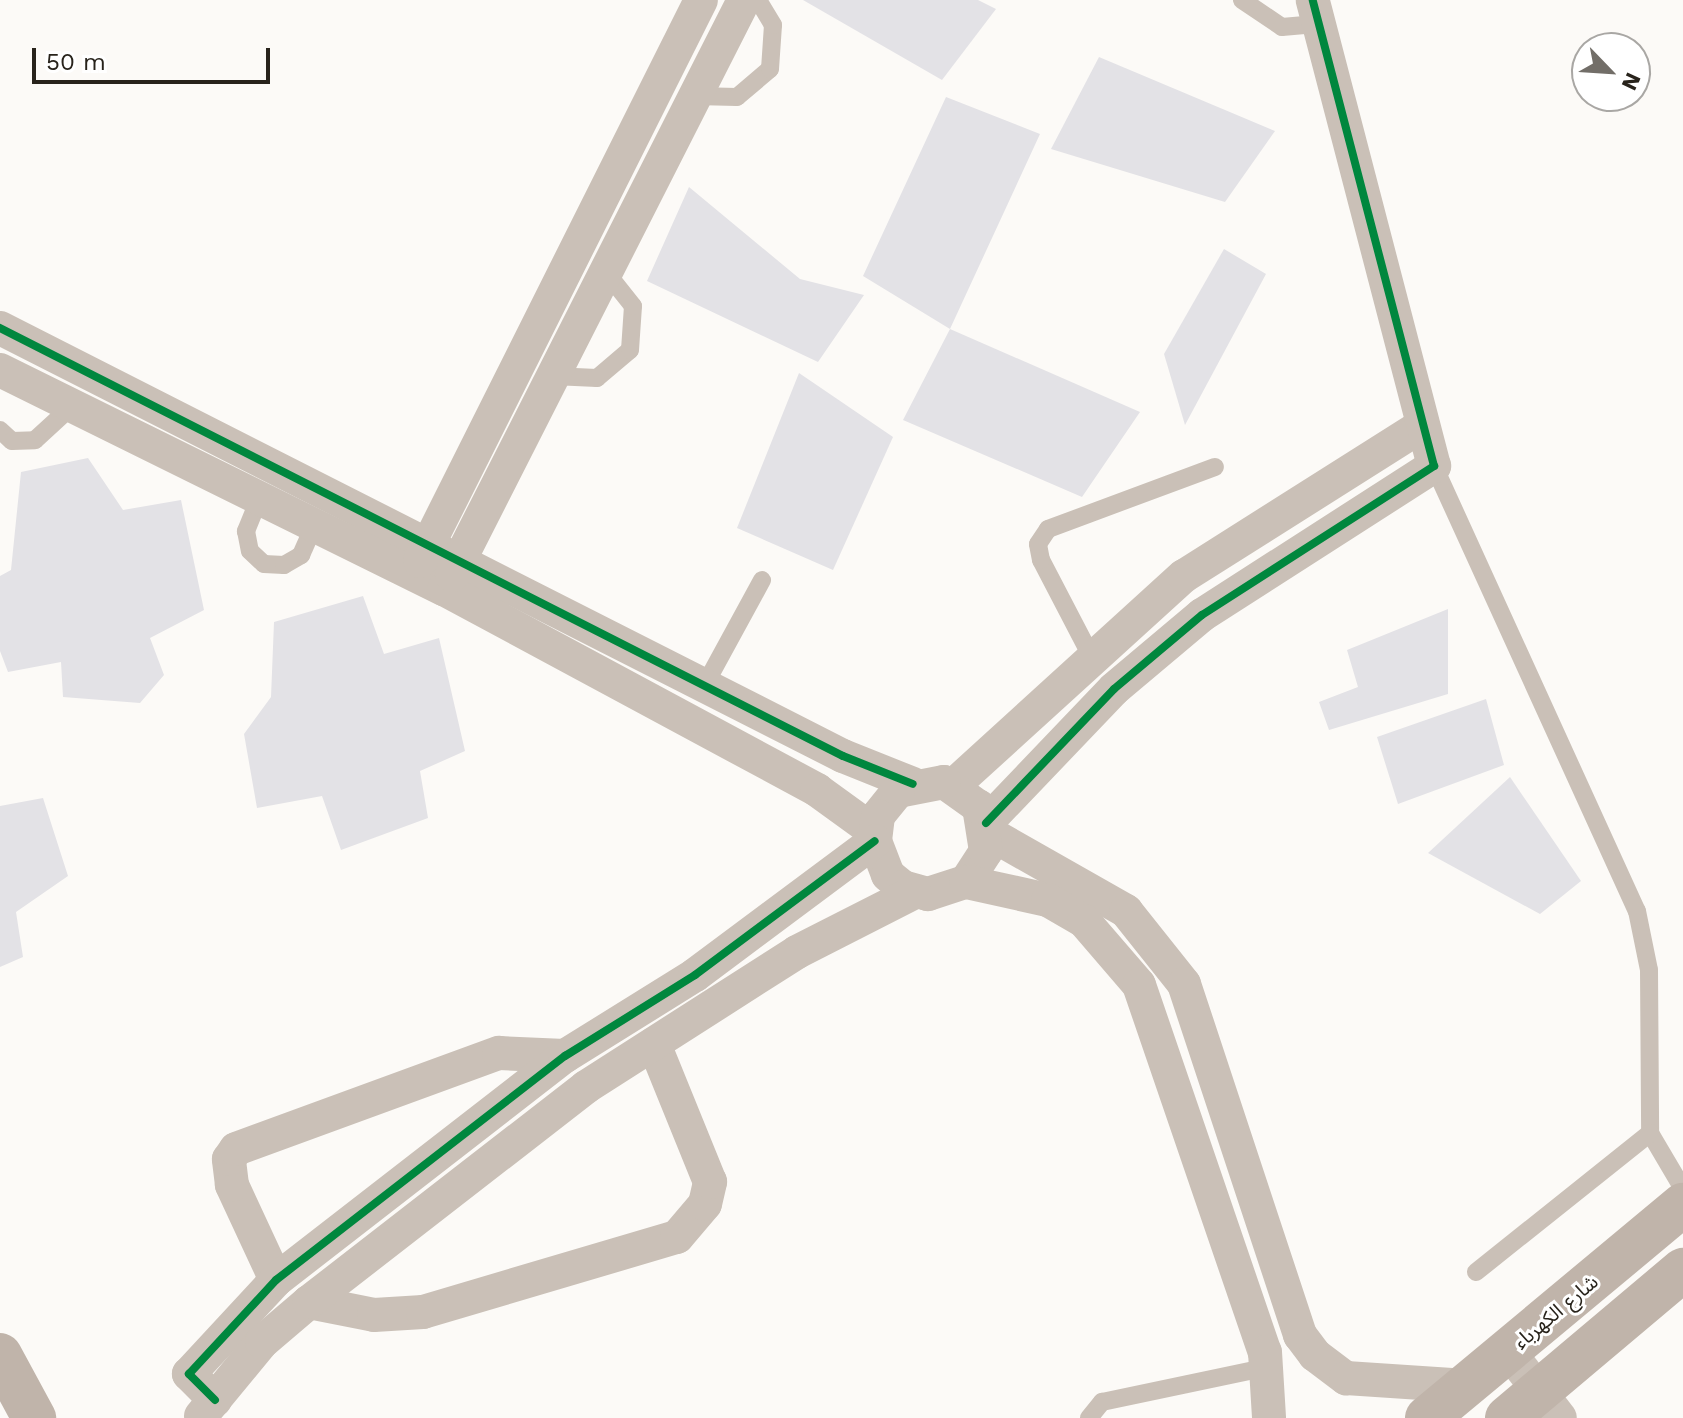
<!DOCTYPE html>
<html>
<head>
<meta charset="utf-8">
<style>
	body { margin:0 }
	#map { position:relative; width:1683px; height:1418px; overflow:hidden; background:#fcfaf7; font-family:"Work Sans","Noto Sans Arabic",sans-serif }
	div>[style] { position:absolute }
	.building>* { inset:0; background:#e3e2e6 }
	.lane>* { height:18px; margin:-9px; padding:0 9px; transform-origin:9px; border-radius:9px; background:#cac0b7 }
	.street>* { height:34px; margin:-17px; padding:0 17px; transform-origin:17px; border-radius:17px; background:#cac0b7 }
	.secondary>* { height:44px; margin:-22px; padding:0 22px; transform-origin:22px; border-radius:22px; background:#c0b4aa }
	.cycleway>* { height:8px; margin:-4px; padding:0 4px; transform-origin:4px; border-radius:4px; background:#00873e }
	span { translate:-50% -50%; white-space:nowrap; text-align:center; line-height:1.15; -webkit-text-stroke:6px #fff; paint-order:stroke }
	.street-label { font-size:20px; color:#28231b }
	.north { position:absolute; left:1571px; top:32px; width:80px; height:80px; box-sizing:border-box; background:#fff; border:2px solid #a9a7a4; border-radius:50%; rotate:115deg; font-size:22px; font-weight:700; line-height:32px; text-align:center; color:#28231b }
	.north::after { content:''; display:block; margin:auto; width:28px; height:36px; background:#726e68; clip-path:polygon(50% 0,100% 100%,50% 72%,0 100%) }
	.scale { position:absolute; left:32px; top:48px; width:238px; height:36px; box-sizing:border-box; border:4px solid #28231b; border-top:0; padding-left:10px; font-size:24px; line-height:28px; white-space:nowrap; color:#28231b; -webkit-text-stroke:6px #fff; paint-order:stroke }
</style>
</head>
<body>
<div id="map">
	<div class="building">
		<div style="clip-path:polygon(803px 0,978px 0,996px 9px,942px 80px)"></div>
		<div style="clip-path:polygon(1099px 57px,1275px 131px,1225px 202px,1051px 149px)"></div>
		<div style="clip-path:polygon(946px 97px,1040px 134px,950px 329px,1140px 412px,1082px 497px,903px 420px,950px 329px,863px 276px)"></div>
		<div style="clip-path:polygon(689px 187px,800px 279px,864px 295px,818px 362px,647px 281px)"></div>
		<div style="clip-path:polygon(1224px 249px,1266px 274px,1185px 425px,1164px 354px)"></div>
		<div style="clip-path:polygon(799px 373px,893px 437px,833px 570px,737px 528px)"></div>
		<div style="clip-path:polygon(88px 458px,123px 510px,181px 500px,204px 610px,150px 638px,164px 675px,140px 703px,63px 697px,61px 662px,8px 672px,0 651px,0 576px,11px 570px,21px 472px)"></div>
		<div style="clip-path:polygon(363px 596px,384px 654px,439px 638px,465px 751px,420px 771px,428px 818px,341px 850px,322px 796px,257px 808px,244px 734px,271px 697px,274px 622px)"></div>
		<div style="clip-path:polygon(1448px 609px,1448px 694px,1329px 730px,1319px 702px,1358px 687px,1347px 650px)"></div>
		<div style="clip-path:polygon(1486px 699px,1504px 765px,1398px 804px,1377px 737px)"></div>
		<div style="clip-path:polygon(1510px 777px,1581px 881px,1540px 914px,1428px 853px)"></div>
		<div style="clip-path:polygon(43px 798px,68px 876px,16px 912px,23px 957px,0 967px,0 806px)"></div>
	</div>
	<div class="lane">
		<div style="left:1242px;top:0;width:48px;rotate:34deg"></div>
		<div style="left:1282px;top:27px;width:37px;rotate:-5deg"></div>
		<div style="left:695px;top:96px;width:42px;rotate:1.4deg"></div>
		<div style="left:737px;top:97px;width:43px;rotate:-40.3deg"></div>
		<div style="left:770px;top:69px;width:44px;rotate:-86.1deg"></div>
		<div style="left:773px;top:25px;width:29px;rotate:-121deg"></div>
		<div style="left:553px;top:376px;width:44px;rotate:2.6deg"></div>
		<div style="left:597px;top:378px;width:43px;rotate:-40.3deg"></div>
		<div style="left:630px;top:350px;width:44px;rotate:-86.1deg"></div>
		<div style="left:633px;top:306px;width:43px;rotate:-128.5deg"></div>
		<div style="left:0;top:430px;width:16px;rotate:43deg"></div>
		<div style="left:12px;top:441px;width:23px;rotate:-2deg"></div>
		<div style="left:35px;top:440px;width:49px;rotate:-42.5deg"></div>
		<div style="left:1434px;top:466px;width:489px;rotate:65.5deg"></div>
		<div style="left:1637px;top:911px;width:60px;rotate:78.5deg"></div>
		<div style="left:1649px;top:970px;width:163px;rotate:89.6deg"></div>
		<div style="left:1650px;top:1133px;width:65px;rotate:59.5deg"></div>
		<div style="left:259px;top:499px;width:35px;rotate:112deg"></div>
		<div style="left:246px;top:531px;width:20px;rotate:79deg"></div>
		<div style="left:250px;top:551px;width:19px;rotate:43deg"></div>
		<div style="left:264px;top:564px;width:20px;rotate:3deg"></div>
		<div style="left:284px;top:565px;width:20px;rotate:-30deg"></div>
		<div style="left:301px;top:555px;width:32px;rotate:-66deg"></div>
		<div style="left:1090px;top:654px;width:106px;rotate:-117.5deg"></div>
		<div style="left:1041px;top:560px;width:16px;rotate:-101deg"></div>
		<div style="left:1038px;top:544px;width:18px;rotate:-56deg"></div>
		<div style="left:1048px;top:529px;width:178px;rotate:-20.4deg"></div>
		<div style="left:707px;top:681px;width:115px;rotate:-61.4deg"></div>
		<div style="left:1476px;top:1272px;width:223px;rotate:-38.6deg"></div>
		<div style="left:1089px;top:1418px;width:21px;rotate:-51deg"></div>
		<div style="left:1102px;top:1402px;width:170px;rotate:-11.9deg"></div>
	</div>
	<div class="street">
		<div style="left:0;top:328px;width:945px;rotate:26.92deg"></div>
		<div style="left:843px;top:756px;width:75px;rotate:21.8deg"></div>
		<div style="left:0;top:370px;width:495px;rotate:26.3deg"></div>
		<div style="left:444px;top:589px;width:424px;rotate:28.3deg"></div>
		<div style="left:817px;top:790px;width:72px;rotate:35.9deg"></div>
		<div style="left:420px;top:561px;width:627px;rotate:-63.39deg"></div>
		<div style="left:452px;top:575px;width:645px;rotate:-63.08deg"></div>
		<div style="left:954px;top:785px;width:311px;rotate:-42.3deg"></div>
		<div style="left:1184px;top:576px;width:279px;rotate:-32.3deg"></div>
		<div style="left:986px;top:823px;width:185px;rotate:-46.3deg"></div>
		<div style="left:1114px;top:689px;width:115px;rotate:-40.1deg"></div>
		<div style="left:1202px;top:615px;width:276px;rotate:-32.7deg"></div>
		<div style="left:1434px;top:466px;width:481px;rotate:-104.6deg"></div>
		<div style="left:987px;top:832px;width:160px;rotate:29.6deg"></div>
		<div style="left:1126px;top:911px;width:93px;rotate:51.5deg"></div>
		<div style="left:1184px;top:984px;width:370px;rotate:71.7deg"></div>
		<div style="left:1300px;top:1335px;width:25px;rotate:53deg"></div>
		<div style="left:1315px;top:1355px;width:39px;rotate:37deg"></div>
		<div style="left:1346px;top:1378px;width:121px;rotate:3.8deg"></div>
		<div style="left:966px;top:882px;width:37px;rotate:-57deg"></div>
		<div style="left:986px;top:851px;width:45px;rotate:-99deg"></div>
		<div style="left:979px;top:807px;width:43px;rotate:-144.5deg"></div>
		<div style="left:944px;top:782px;width:47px;rotate:168.9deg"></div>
		<div style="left:898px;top:791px;width:32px;rotate:129deg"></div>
		<div style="left:878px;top:816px;width:25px;rotate:97deg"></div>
		<div style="left:875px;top:841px;width:36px;rotate:69deg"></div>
		<div style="left:888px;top:875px;width:19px;rotate:39deg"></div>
		<div style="left:903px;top:887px;width:26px;rotate:16deg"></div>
		<div style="left:928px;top:894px;width:40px;rotate:-18deg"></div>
		<div style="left:966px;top:882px;width:84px;rotate:12.4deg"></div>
		<div style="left:1048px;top:900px;width:42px;rotate:30.3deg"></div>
		<div style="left:1084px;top:921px;width:84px;rotate:49.3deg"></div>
		<div style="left:1139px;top:985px;width:388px;rotate:71.1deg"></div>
		<div style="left:1265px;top:1352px;width:66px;rotate:86.5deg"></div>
		<div style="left:276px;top:1280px;width:105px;rotate:-114.9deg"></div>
		<div style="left:232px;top:1185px;width:26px;rotate:-97deg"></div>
		<div style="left:229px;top:1159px;width:12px;rotate:-55deg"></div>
		<div style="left:236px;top:1149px;width:280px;rotate:-20.1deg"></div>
		<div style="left:499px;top:1053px;width:66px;rotate:2.6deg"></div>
		<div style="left:309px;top:1302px;width:66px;rotate:11.3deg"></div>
		<div style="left:374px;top:1315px;width:49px;rotate:-3.5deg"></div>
		<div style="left:423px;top:1312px;width:265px;rotate:-16.5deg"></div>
		<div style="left:677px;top:1237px;width:43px;rotate:-49.7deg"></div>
		<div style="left:705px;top:1204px;width:23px;rotate:-77deg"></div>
		<div style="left:710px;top:1182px;width:149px;rotate:-112.1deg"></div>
		<div style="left:1509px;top:1352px;width:83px;rotate:52.3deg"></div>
		<div style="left:215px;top:1400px;width:37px;rotate:-135deg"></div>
		<div style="left:189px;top:1374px;width:128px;rotate:-47.2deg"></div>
		<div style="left:276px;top:1280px;width:366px;rotate:-37.8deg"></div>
		<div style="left:565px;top:1056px;width:153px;rotate:-31.9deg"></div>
		<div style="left:695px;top:975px;width:224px;rotate:-36.7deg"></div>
		<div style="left:201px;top:1416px;width:96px;rotate:-50.5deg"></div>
		<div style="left:262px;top:1342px;width:62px;rotate:-40.4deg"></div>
		<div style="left:309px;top:1302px;width:351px;rotate:-37.8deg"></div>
		<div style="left:586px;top:1087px;width:250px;rotate:-32.6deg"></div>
		<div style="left:797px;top:952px;width:132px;rotate:-27deg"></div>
	</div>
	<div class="secondary">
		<div style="left:0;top:1355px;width:72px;rotate:61.6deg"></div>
		<div style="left:1427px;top:1418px;width:333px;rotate:-39.8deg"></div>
		<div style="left:1507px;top:1418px;width:230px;rotate:-40.1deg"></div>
	</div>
	<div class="cycleway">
		<div style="left:0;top:328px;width:945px;rotate:26.92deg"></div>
		<div style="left:843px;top:756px;width:75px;rotate:21.8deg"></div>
		<div style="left:986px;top:823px;width:185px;rotate:-46.3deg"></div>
		<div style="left:1114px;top:689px;width:115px;rotate:-40.1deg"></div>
		<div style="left:1202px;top:615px;width:276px;rotate:-32.7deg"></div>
		<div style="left:1434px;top:466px;width:481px;rotate:-104.6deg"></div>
		<div style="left:215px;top:1400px;width:37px;rotate:-135deg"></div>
		<div style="left:189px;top:1374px;width:128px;rotate:-47.2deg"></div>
		<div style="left:276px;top:1280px;width:366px;rotate:-37.8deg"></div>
		<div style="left:565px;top:1056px;width:153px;rotate:-31.9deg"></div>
		<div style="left:695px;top:975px;width:224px;rotate:-36.7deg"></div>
	</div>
	<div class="street-label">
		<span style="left:1556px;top:1312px;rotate:-40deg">شارع الكهرباء</span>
	</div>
	<div class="north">N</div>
	<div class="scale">50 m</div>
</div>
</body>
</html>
